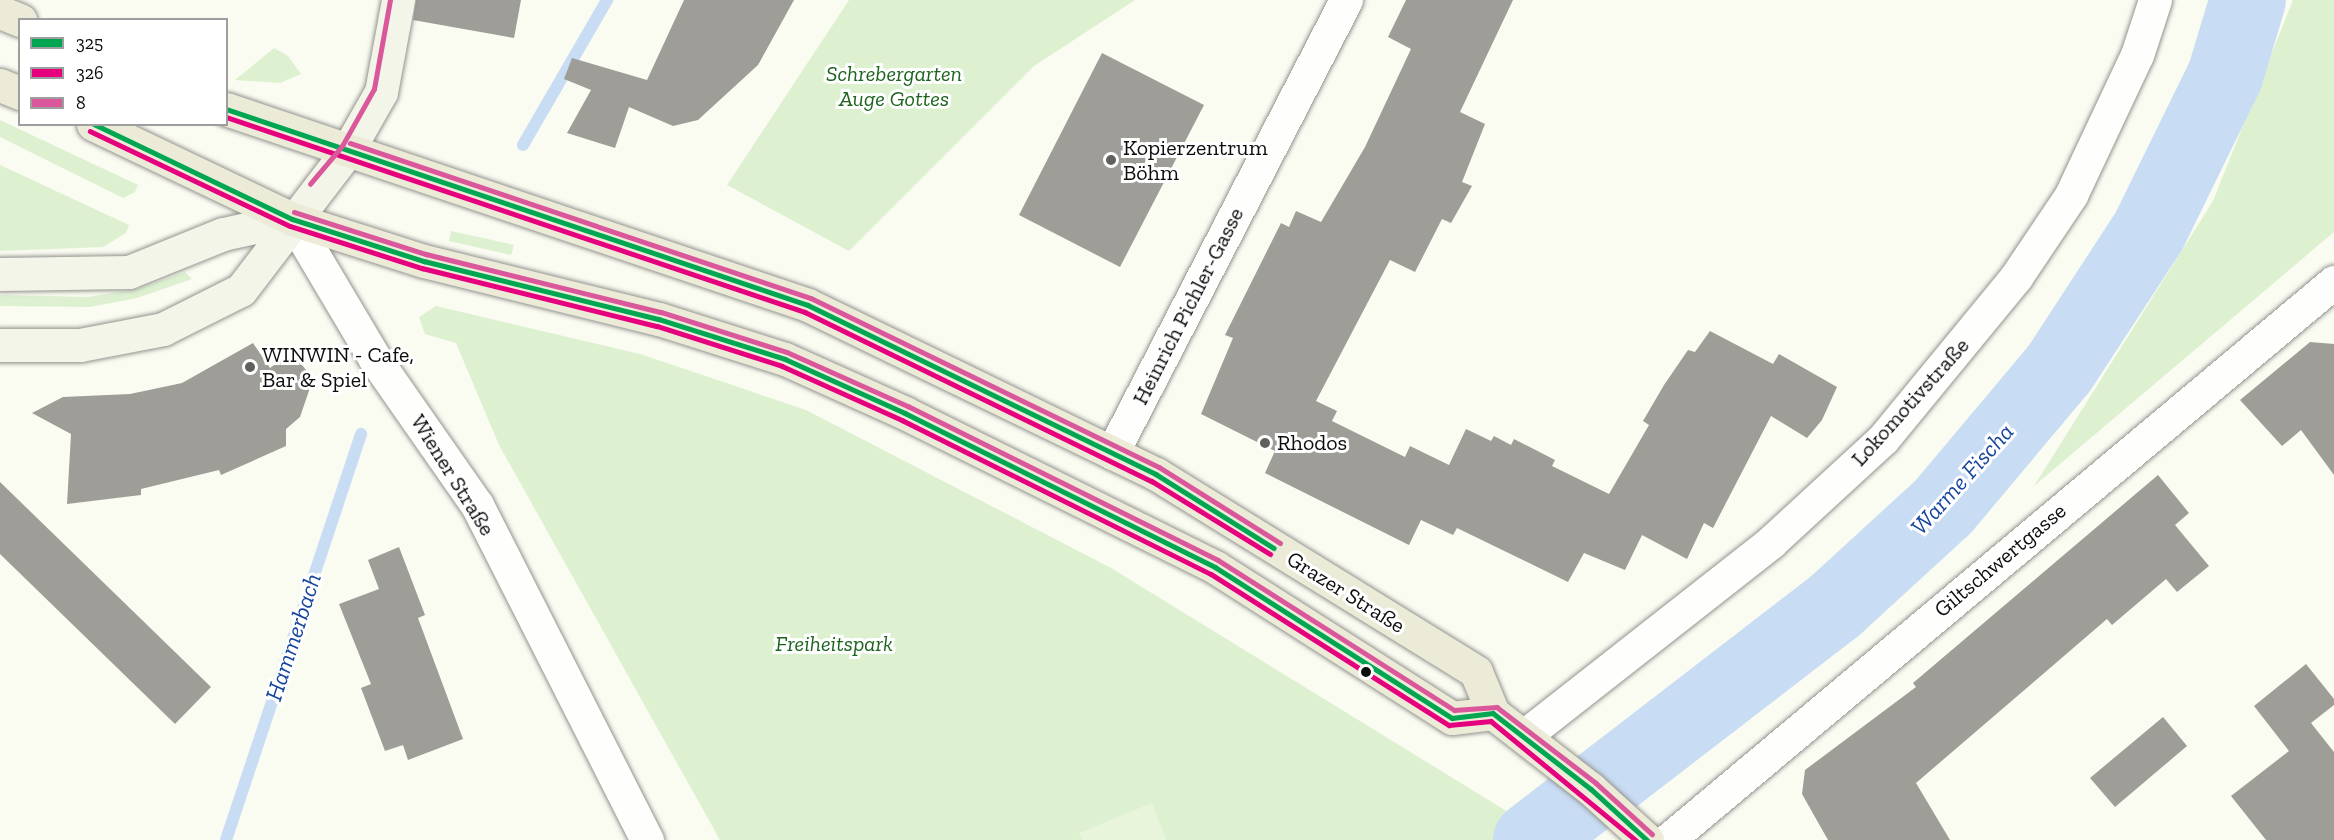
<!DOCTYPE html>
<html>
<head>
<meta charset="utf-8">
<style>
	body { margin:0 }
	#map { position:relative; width:2334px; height:840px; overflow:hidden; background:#fafbf1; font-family:"Zilla Slab",serif }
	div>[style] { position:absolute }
	.green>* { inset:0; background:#ddf1d1 }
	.pitch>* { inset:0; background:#e8f5db }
	.stream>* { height:12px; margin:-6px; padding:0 6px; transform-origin:6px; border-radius:6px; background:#c8dcf4 }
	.river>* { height:76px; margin:-38px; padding:0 38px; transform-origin:38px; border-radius:38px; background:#c8dcf4 }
	.building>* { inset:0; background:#9e9d97 }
	.roads { filter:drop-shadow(0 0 2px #949490) drop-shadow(0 0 2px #949490) }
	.minor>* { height:33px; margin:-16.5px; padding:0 16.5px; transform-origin:16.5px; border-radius:16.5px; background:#fefefd }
	.secondary>* { height:33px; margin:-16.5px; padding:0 16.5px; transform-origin:16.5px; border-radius:16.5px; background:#f4f5e9 }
	.primary>* { height:33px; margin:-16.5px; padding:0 16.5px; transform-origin:16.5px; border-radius:16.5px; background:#ecebd8 }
	.bus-1>* { height:4.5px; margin:-2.25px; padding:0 2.25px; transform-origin:2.25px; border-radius:2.25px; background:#00a651 }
	.bus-2>* { height:4.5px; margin:-2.25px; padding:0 2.25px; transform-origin:2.25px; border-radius:2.25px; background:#e5007d }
	.bus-3>* { height:4.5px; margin:-2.25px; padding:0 2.25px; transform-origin:2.25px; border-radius:2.25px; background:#db579b }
	.dots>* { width:16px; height:16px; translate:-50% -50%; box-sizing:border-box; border:3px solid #fff; border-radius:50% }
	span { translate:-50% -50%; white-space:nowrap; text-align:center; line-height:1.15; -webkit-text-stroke:6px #fff; paint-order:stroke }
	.park-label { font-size:22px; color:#1e641f; font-style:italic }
	.poi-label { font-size:22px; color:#0d0d0d }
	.left { translate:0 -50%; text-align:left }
	.street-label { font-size:22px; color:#0d0d0d }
	.water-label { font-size:24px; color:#17459e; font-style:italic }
	.legend { position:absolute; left:18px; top:18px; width:210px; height:108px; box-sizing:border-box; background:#fff; border:2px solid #9e9e9e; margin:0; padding:8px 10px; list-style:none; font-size:18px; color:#0d0d0d }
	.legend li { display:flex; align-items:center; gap:12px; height:30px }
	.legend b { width:30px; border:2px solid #9e9e9e }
</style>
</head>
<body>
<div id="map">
	<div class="green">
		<div style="clip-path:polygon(849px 0,1135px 0,1034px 66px,849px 251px,727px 185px)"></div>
		<div style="clip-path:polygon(2293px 0,2334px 0,2334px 232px,2034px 486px,2213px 201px)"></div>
		<div style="clip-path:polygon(274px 48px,288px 56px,301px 74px,280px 83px,235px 80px)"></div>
		<div style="clip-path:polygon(0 120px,138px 185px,135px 192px,123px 198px,0 137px)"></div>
		<div style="clip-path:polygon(0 165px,129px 225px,126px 233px,103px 247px,0 251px)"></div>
		<div style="clip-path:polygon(451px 231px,514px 245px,511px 255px,449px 241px)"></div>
		<div style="clip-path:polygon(185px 272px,192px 279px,137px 298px,90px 307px,0 306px,0 295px,88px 297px,137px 289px)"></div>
		<div style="clip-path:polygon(436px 306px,640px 354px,806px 410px,1111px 568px,1508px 812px,1537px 840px,720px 840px,499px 445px,456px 343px,425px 334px,419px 317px)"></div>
	</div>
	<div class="pitch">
		<div style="clip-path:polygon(1152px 803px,1166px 840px,1082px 840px,1079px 833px)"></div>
	</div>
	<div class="stream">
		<div style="left:523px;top:145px;width:168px;rotate:-59.9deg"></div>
		<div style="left:226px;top:840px;width:428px;rotate:-71.6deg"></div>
	</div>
	<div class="river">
		<div style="left:1531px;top:840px;width:385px;rotate:-37.6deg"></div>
		<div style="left:1836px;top:605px;width:145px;rotate:-42.5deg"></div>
		<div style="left:1943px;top:507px;width:180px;rotate:-50deg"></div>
		<div style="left:2059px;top:369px;width:165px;rotate:-56.9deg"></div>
		<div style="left:2149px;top:231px;width:173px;rotate:-63.9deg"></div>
		<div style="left:2225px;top:76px;width:79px;rotate:-73.2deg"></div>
	</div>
	<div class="building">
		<div style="clip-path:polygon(416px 0,521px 0,514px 38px,413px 20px)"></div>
		<div style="clip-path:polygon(684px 0,794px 0,758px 65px,698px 120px,673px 126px,629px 107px,615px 148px,567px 133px,591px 90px,564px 79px,572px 58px,647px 80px)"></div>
		<div style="clip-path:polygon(1406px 0,1513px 0,1460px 112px,1485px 124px,1462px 182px,1472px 186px,1451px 223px,1442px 219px,1415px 272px,1390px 260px,1316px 401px,1337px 411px,1332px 421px,1405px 457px,1410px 446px,1449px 465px,1466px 429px,1491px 441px,1494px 436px,1511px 445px,1514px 439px,1555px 460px,1552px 466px,1609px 494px,1649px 425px,1643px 421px,1664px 385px,1688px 350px,1695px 352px,1710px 331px,1773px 364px,1779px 354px,1837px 387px,1822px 420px,1807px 438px,1771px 416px,1713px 528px,1704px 523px,1687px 559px,1642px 535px,1625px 570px,1584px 553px,1568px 582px,1457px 528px,1453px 535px,1421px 520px,1409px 545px,1265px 473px,1275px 451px,1201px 414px,1233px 338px,1225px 335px,1281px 223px,1289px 227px,1296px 211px,1321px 222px,1365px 147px,1411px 49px,1388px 37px)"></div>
		<div style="clip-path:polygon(1102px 53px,1204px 105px,1120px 267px,1019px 215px)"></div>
		<div style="clip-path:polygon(2310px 342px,2334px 344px,2334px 475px,2301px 430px,2282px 446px,2240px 400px)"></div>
		<div style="clip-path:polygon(253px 343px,270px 368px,292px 352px,313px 379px,300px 417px,286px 429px,286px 446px,221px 475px,219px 470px,141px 489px,141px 495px,67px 504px,71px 434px,32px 413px,63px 397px,130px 394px,182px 383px)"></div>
		<div style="clip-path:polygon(2158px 475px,2189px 513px,2175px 525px,2209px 566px,2177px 592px,2166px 579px,2112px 625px,2107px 619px,1916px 783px,1950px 840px,1828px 840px,1802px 794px,1805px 770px,1916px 687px,1913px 683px)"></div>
		<div style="clip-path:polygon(0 482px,211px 687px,175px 724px,0 554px)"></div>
		<div style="clip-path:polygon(399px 547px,425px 615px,418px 618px,463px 739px,408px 760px,403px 745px,385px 751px,361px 688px,371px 684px,339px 604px,379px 589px,368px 560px)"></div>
		<div style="clip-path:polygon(2306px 664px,2334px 699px,2334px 705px,2311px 723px,2334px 752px,2334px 840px,2266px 840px,2231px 796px,2289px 751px,2254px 706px)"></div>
		<div style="clip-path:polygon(2163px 717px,2187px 746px,2115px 807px,2090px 778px)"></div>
	</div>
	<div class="roads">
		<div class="minor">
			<div style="left:292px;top:219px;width:163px;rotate:59.3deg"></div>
			<div style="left:375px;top:359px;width:178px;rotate:55.1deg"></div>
			<div style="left:477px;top:505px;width:376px;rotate:63.1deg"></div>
			<div style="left:1112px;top:453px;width:510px;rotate:-62.68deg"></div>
			<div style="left:1524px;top:736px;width:314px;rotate:-38.1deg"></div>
			<div style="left:1771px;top:542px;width:152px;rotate:-42.6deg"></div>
			<div style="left:1883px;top:439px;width:210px;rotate:-50.6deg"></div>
			<div style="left:2016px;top:277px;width:99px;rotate:-56.1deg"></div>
			<div style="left:2071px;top:195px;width:155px;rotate:-64.8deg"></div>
			<div style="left:2137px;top:55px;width:58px;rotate:-71.9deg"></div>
			<div style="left:1668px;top:840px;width:869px;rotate:-39.96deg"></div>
		</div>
		<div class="secondary">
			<div style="left:0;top:274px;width:129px;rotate:-0.9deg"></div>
			<div style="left:129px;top:272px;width:101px;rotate:-22deg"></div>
			<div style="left:223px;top:234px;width:71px;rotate:-12.3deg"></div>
			<div style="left:0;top:345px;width:80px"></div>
			<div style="left:80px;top:345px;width:85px;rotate:-10.9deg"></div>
			<div style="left:163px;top:329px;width:87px;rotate:-26.6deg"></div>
			<div style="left:241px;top:290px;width:176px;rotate:-52.6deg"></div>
			<div style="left:348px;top:150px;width:67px;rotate:-60.4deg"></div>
			<div style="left:381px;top:92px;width:94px;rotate:-79.5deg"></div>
		</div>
		<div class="primary">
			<div style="left:0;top:12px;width:22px;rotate:22deg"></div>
			<div style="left:0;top:85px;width:22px;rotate:22deg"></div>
			<div style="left:226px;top:109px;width:614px;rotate:18.61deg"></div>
			<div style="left:808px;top:305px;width:387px;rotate:25.9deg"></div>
			<div style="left:1156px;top:474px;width:376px;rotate:31.7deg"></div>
			<div style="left:1476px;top:672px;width:44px;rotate:67.5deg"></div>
			<div style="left:1493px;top:713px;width:124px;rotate:37.8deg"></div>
			<div style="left:1591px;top:789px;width:76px;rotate:42.3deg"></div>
			<div style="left:93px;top:124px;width:221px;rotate:25.5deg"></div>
			<div style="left:292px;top:219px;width:139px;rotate:17.7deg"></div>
			<div style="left:424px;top:261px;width:242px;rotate:13.9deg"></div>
			<div style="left:659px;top:319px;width:132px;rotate:17.6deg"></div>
			<div style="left:785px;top:359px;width:132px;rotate:24.2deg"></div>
			<div style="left:905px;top:413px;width:346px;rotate:26.4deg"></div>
			<div style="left:1215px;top:567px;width:281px;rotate:32.5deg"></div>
			<div style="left:1452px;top:718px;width:41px;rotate:-7deg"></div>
		</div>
	</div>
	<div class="bus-1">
		<div style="left:226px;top:109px;width:614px;rotate:18.61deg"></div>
		<div style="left:808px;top:305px;width:387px;rotate:25.9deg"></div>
		<div style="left:1156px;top:474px;width:139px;rotate:32.1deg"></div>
		<div style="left:94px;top:124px;width:220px;rotate:25.6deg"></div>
		<div style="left:292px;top:219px;width:139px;rotate:17.7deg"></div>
		<div style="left:424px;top:261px;width:242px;rotate:13.9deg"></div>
		<div style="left:659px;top:319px;width:132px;rotate:17.6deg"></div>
		<div style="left:785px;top:359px;width:132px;rotate:24.2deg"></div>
		<div style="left:905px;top:413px;width:346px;rotate:26.4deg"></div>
		<div style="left:1215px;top:567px;width:281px;rotate:32.5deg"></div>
		<div style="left:1452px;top:718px;width:41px;rotate:-7deg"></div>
		<div style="left:1493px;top:713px;width:124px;rotate:37.8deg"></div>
		<div style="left:1591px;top:789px;width:76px;rotate:42.3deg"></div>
	</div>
	<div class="bus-2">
		<div style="left:226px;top:117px;width:611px;rotate:18.61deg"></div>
		<div style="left:805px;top:312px;width:386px;rotate:26deg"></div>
		<div style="left:1152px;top:481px;width:139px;rotate:31.7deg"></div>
		<div style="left:90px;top:131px;width:221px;rotate:25.4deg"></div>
		<div style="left:290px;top:226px;width:139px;rotate:17.7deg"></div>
		<div style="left:422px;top:268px;width:242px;rotate:13.9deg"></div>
		<div style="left:657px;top:326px;width:131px;rotate:17.7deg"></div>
		<div style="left:782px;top:366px;width:132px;rotate:24.2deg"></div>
		<div style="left:902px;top:420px;width:345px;rotate:26.5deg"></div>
		<div style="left:1211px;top:574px;width:282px;rotate:32.4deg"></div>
		<div style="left:1449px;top:725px;width:42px;rotate:-5.4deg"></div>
		<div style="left:1491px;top:721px;width:188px;rotate:39.4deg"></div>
	</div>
	<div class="bus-3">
		<div style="left:350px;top:143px;width:486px;rotate:18.6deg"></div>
		<div style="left:811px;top:298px;width:387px;rotate:25.9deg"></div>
		<div style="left:1159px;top:467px;width:143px;rotate:32.1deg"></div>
		<div style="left:310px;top:184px;width:50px;rotate:-49.9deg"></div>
		<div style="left:342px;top:146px;width:65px;rotate:-60.7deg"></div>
		<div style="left:374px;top:89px;width:90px;rotate:-79.8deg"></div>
		<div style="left:294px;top:212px;width:139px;rotate:17.7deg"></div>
		<div style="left:426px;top:254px;width:242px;rotate:13.9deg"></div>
		<div style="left:661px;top:312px;width:132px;rotate:17.6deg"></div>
		<div style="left:787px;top:352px;width:133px;rotate:24.1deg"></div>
		<div style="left:908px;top:406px;width:346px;rotate:26.4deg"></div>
		<div style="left:1218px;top:560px;width:280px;rotate:32.4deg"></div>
		<div style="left:1454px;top:710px;width:43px;rotate:-4deg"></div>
		<div style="left:1497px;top:707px;width:125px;rotate:37.5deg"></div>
		<div style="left:1596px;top:783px;width:76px;rotate:42.3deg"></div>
	</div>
	<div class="dots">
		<div style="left:1111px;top:160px;background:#60605d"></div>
		<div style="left:250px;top:367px;background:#60605d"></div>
		<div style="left:1265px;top:443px;background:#60605d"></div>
		<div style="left:1366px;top:672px;background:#0d0d0d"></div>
	</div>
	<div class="park-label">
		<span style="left:894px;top:86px">Schrebergarten<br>Auge Gottes</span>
		<span style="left:834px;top:644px">Freiheitspark</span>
	</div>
	<div class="poi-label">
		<span class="left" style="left:1123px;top:160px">Kopierzentrum<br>Böhm</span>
		<span class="left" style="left:262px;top:367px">WINWIN - Cafe,<br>Bar &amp; Spiel</span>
		<span class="left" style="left:1277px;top:443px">Rhodos</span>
	</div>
	<div class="street-label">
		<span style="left:1188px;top:306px;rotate:-63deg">Heinrich Pichler-Gasse</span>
		<span style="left:1910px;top:402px;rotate:-48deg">Lokomotivstraße</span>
		<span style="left:453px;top:475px;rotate:58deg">Wiener Straße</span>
		<span style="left:2000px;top:560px;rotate:-40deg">Giltschwertgasse</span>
		<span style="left:1346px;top:592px;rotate:32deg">Grazer Straße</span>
	</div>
	<div class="water-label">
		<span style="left:1962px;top:479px;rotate:-48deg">Warme Fischa</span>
		<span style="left:293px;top:637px;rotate:-72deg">Hammerbach</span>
	</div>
	<ul class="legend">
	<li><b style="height:8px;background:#00a651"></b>325</li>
	<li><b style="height:8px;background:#e5007d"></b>326</li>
	<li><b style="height:8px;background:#db579b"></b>8</li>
	</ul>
</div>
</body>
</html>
